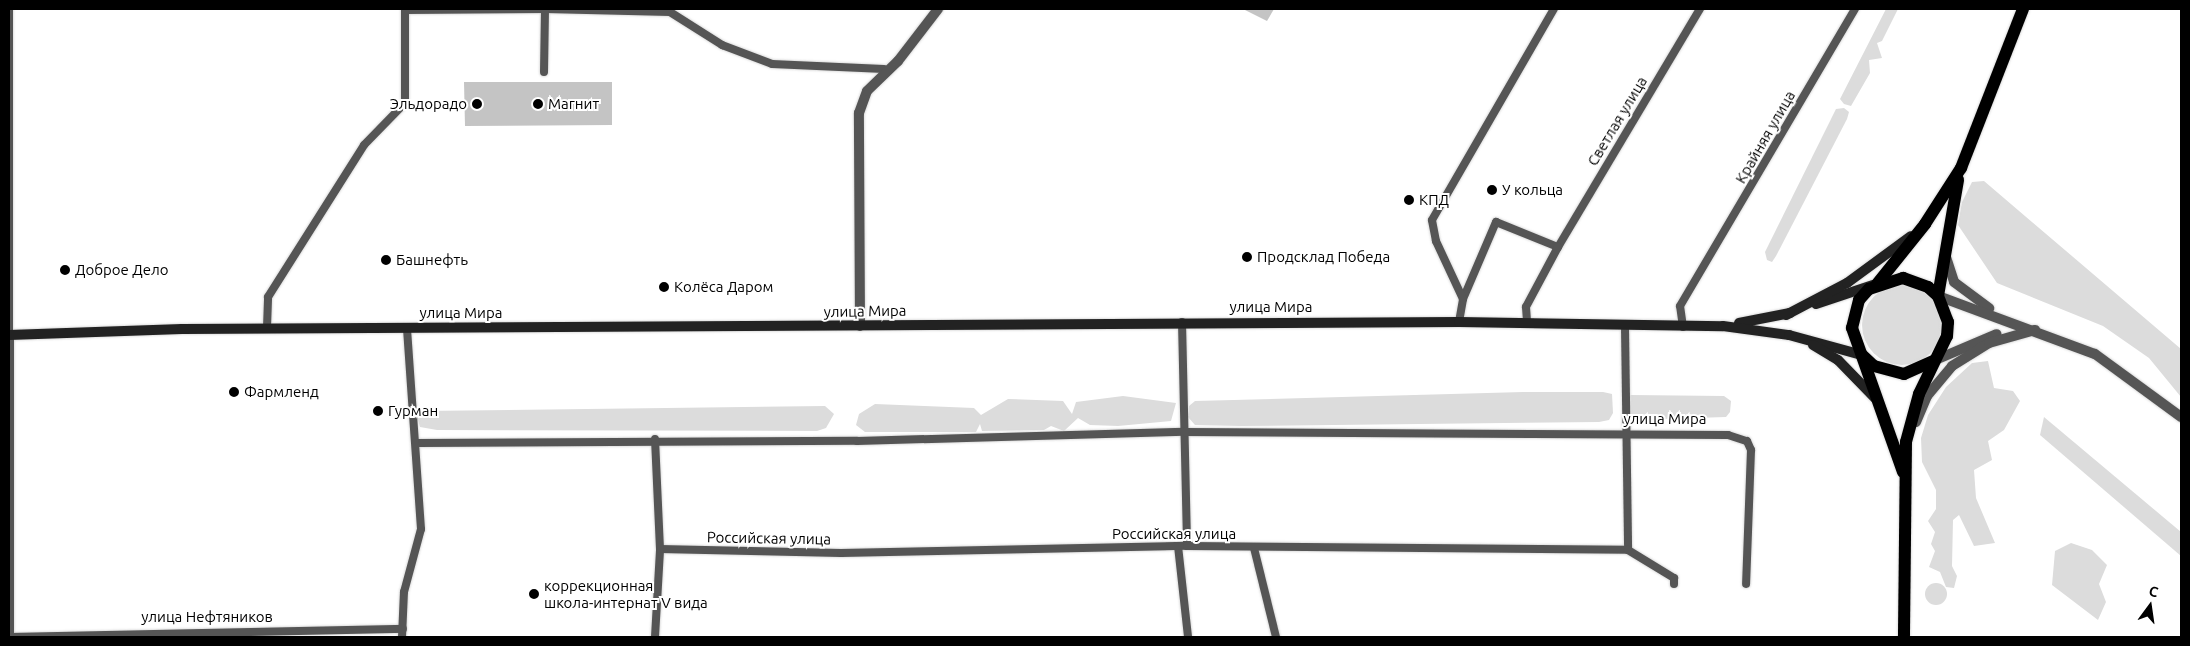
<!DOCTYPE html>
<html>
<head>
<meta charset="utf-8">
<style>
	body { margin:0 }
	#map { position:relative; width:2190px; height:646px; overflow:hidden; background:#fff; font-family:Ubuntu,sans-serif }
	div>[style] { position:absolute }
	.green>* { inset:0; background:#dcdcdc }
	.round { border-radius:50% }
	.building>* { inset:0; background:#c4c4c4 }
	.roads { filter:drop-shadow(0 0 1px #dbdbdb) drop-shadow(0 0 1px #dbdbdb) }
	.minor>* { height:8px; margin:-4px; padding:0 4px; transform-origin:4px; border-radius:4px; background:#555 }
	.tertiary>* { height:10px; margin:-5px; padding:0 5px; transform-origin:5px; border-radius:5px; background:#555 }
	.secondary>* { height:10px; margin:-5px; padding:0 5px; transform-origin:5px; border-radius:5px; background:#222 }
	.primary>* { height:12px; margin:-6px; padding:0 6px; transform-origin:6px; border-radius:6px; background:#000 }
	.dots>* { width:14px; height:14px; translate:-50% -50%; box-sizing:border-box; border:2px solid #fff; border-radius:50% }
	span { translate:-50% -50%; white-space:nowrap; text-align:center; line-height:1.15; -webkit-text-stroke:4px #fff; paint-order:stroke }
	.poi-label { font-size:15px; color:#000 }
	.right { translate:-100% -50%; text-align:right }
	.left { translate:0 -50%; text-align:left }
	.street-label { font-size:15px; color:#000 }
	.frame { position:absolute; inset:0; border:10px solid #000; pointer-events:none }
	.north { position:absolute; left:2125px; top:581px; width:50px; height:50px; -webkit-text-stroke:4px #fff; paint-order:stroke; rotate:14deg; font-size:14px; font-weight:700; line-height:20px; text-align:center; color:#000 }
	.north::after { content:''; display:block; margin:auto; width:18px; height:22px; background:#000; clip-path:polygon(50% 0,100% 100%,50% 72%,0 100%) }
</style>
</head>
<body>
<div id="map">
	<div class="green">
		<div style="clip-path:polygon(1886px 9px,1898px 9px,1882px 41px,1877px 43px,1882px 58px,1869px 60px,1870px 73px,1851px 106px,1844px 104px,1840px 99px)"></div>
		<div style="clip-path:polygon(1844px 108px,1849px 112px,1847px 119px,1776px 256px,1772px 262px,1767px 260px,1765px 252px,1836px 109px)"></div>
		<div style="clip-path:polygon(1984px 181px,2181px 349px,2181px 397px,2149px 358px,2103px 326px,1997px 283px,1958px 225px,1962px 202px,1972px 182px)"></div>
		<div class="round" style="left:1862px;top:285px;width:80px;height:80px"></div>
		<div style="clip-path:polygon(1988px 361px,1994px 388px,2013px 391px,2020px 401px,2004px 430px,1988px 441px,1992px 460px,1974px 470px,1976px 498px,1995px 543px,1974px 546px,1959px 515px,1953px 520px,1952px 566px,1957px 576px,1954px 588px,1946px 587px,1940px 572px,1929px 567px,1935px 551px,1931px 544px,1935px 532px,1928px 521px,1936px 509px,1936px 490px,1922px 462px,1921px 438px,1928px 415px,1946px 387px,1972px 363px)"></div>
		<div style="clip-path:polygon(1523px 392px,1603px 392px,1612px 394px,1613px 413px,1609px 420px,1599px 422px,1241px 426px,1195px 425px,1188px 417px,1189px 406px,1195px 401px)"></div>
		<div style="clip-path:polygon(1631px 395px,1724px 396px,1731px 401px,1730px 412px,1726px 417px,1630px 420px,1625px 398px)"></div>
		<div style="clip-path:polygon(1123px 396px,1176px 403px,1171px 421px,1118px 426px,1090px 425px,1078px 418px,1064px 431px,1051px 426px,1044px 430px,982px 431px,980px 424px,976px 432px,865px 432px,856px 425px,859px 414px,875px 404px,974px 408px,981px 415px,1008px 399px,1063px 401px,1072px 414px,1076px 402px)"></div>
		<div style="clip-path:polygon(825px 406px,834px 414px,826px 428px,817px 431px,437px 430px,420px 427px,417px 417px,421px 411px)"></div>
		<div style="clip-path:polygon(2044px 417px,2181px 532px,2181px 556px,2040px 435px)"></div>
		<div style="clip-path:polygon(2071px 543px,2092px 550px,2107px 565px,2099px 584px,2106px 602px,2098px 620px,2052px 585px,2055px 551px)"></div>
		<div class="round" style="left:1925px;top:583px;width:22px;height:22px"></div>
	</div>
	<div class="building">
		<div style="clip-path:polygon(1243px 9px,1274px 9px,1267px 21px)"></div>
		<div style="clip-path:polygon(464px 82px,612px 82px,612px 125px,465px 126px)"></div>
	</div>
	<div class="roads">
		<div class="minor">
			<div style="left:9px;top:9px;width:628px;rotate:89.91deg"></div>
			<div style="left:545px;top:9px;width:125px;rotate:1.4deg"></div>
			<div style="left:670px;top:12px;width:62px;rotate:32.4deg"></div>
			<div style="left:722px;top:45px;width:53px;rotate:20.8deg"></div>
			<div style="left:772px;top:64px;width:112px;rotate:2.6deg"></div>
			<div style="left:405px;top:10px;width:140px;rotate:-0.4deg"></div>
			<div style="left:545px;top:9px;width:63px;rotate:90.9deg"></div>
			<div style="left:1558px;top:247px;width:277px;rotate:-59.2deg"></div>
			<div style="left:1463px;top:299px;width:84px;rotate:-66.8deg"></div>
			<div style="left:1496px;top:222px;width:67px;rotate:22deg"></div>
			<div style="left:1558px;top:247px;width:68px;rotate:118.1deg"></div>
			<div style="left:1526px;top:307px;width:16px;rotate:86deg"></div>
			<div style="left:1182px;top:322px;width:224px;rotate:88.7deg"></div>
			<div style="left:1459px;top:322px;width:23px;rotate:-80deg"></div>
			<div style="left:1463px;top:299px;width:64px;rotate:-115deg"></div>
			<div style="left:1436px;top:241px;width:21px;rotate:-101deg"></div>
			<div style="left:1432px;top:220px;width:244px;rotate:-60deg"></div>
			<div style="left:1625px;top:327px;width:223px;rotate:89.2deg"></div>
			<div style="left:1683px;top:327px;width:21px;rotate:-98deg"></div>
			<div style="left:1680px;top:306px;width:345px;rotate:-59.5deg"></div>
			<div style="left:267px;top:328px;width:31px;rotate:-88deg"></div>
			<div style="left:268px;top:297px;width:180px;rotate:-57.7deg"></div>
			<div style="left:364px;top:145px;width:59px;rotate:-45.7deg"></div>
			<div style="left:405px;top:103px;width:94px;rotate:-90deg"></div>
			<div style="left:418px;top:443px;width:439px;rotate:-0.3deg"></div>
			<div style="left:857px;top:441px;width:327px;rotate:-1.6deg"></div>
			<div style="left:1184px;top:432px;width:544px;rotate:0.32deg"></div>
			<div style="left:1728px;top:435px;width:20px;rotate:18deg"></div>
			<div style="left:1747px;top:441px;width:10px;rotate:66deg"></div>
			<div style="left:1751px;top:450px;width:134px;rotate:92.1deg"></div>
			<div style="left:1178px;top:546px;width:92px;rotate:83.7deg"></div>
			<div style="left:1254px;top:548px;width:92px;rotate:76.1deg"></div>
			<div style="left:660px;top:549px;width:181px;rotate:1.3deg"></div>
			<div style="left:841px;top:553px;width:346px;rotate:-1.2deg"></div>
			<div style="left:1187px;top:546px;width:441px;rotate:0.5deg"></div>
			<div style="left:1628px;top:550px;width:54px;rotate:31.3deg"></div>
			<div style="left:1674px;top:578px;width:6px;rotate:90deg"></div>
			<div style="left:13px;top:637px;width:390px;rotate:-1.2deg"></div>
			<div style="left:402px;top:637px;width:45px;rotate:-87.5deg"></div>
			<div style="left:404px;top:592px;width:65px;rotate:-74.9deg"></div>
			<div style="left:421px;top:529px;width:201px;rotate:-94deg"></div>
			<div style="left:655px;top:637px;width:88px;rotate:-86.7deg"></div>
			<div style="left:660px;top:549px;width:110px;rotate:-92.6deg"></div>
		</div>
		<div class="tertiary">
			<div style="left:1946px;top:257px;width:26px;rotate:72deg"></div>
			<div style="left:1954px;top:282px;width:44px;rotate:36.6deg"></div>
			<div style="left:1938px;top:296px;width:167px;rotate:20.3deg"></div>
			<div style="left:2095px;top:354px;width:107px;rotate:36.2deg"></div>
			<div style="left:860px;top:326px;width:213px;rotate:-90.3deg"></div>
			<div style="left:859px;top:113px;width:23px;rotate:-70deg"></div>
			<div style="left:867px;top:91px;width:43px;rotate:-44.1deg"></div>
			<div style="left:898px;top:61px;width:66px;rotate:-52.4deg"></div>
			<div style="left:1933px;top:361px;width:69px;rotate:-22.9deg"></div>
			<div style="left:1916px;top:422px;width:28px;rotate:-67deg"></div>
			<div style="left:1927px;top:396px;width:39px;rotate:-50deg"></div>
			<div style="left:1952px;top:366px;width:44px;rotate:-31.9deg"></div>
			<div style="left:1989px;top:343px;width:48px;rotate:-15.8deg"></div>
		</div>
		<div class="secondary">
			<div style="left:1816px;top:304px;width:60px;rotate:-18.4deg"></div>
			<div style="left:1786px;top:315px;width:69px;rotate:-27.7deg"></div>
			<div style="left:1847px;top:283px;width:79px;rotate:-36.3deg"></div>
			<div style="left:1739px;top:323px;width:52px;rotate:-11.1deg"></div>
			<div style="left:9px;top:335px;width:173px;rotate:-2deg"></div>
			<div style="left:182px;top:329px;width:1277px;rotate:-0.31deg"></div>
			<div style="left:1459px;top:322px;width:264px;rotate:0.9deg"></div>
			<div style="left:1723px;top:326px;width:67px;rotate:7.8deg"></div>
			<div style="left:1789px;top:335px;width:76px;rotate:15.3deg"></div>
			<div style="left:1813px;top:345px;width:29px;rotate:31deg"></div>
			<div style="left:1838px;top:360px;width:53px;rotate:45.8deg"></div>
		</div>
		<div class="primary">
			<div style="left:1877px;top:284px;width:77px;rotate:-51.3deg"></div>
			<div style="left:1925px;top:224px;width:67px;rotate:-57.3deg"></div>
			<div style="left:1961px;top:168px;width:171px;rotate:-68.7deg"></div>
			<div style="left:1938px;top:296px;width:118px;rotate:-80.2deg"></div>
			<div style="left:1862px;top:355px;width:16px;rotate:43deg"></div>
			<div style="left:1874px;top:366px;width:31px;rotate:15deg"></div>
			<div style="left:1904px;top:374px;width:32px;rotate:-24deg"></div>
			<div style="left:1903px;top:472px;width:153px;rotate:-109.5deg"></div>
			<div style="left:1852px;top:328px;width:29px;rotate:-76deg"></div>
			<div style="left:1859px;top:300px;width:15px;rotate:-48deg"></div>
			<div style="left:1869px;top:289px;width:36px;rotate:-18deg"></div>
			<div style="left:1903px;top:278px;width:27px;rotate:20deg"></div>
			<div style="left:1928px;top:287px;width:13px;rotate:42deg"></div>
			<div style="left:1938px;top:296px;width:28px;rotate:69deg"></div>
			<div style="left:1948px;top:322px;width:14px;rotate:94deg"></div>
			<div style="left:1947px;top:336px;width:64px;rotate:115.8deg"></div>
			<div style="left:1919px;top:394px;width:50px;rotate:105.2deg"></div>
			<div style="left:1906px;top:442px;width:195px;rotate:90.6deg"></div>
		</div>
	</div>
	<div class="dots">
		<div style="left:477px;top:104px;background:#000"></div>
		<div style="left:538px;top:104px;background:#000"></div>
		<div style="left:1492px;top:190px;background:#000"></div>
		<div style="left:1409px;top:200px;background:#000"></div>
		<div style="left:1247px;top:257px;background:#000"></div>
		<div style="left:386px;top:260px;background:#000"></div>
		<div style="left:65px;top:270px;background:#000"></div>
		<div style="left:664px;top:287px;background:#000"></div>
		<div style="left:234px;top:392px;background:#000"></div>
		<div style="left:378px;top:411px;background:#000"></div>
		<div style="left:534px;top:594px;background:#000"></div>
	</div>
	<div class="poi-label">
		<span class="right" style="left:467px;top:104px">Эльдорадо</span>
		<span class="left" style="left:548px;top:104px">Магнит</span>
		<span class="left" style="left:1502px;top:190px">У кольца</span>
		<span class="left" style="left:1419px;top:200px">КПД</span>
		<span class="left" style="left:1257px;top:257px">Продсклад Победа</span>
		<span class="left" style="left:396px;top:260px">Башнефть</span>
		<span class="left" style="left:75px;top:270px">Доброе Дело</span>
		<span class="left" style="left:674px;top:287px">Колёса Даром</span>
		<span class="left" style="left:244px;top:392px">Фармленд</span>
		<span class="left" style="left:388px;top:411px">Гурман</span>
		<span class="left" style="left:544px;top:594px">коррекционная<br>школа-интернат V вида</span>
	</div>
	<div class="street-label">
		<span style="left:1617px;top:121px;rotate:-59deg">Светлая улица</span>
		<span style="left:1765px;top:137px;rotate:-60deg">Крайняя улица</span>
		<span style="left:1271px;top:307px">улица Мира</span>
		<span style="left:865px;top:311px;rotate:-1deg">улица Мира</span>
		<span style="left:461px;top:313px">улица Мира</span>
		<span style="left:1665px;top:419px">улица Мира</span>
		<span style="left:1174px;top:534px">Российская улица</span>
		<span style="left:769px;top:538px;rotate:1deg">Российская улица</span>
		<span style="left:207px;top:617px">улица Нефтяников</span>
	</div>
	<div class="frame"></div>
	<div class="north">С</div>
</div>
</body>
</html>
